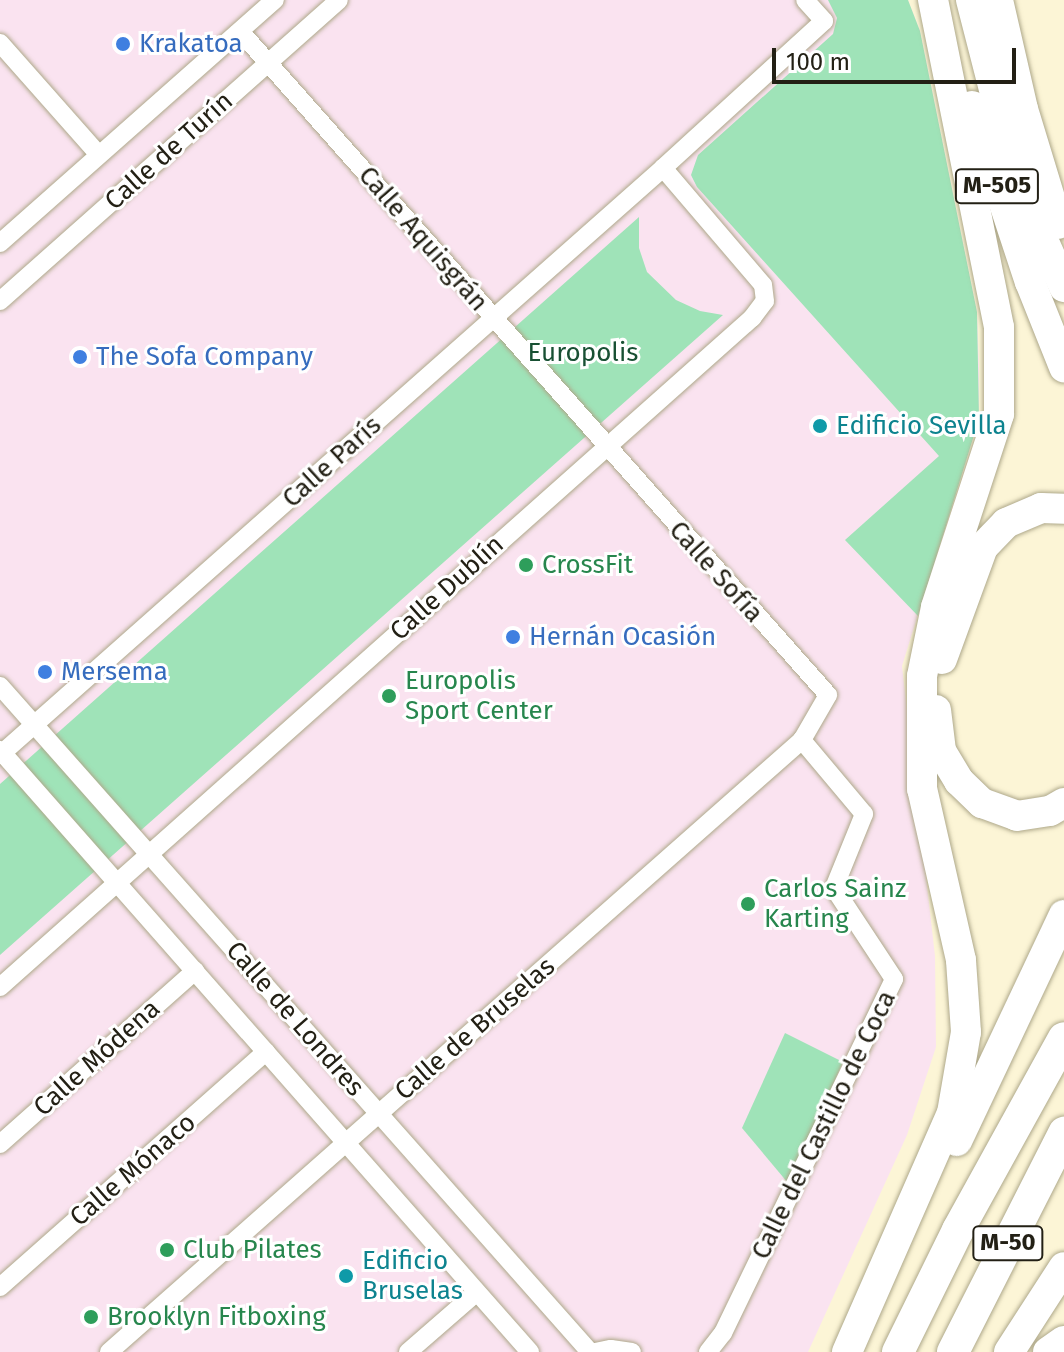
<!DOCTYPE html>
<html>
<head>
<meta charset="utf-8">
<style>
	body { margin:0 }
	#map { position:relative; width:1064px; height:1352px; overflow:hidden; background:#fcf5d6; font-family:"Fira Sans",sans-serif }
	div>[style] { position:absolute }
	.industrial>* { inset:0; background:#fae3f0 }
	.green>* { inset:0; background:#9fe3b8 }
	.roads { filter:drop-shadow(0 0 2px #aea88a) drop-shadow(0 0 2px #aea88a) }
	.minor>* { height:18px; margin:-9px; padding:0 9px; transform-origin:9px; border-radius:9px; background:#fff }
	.trunk>* { height:30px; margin:-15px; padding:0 15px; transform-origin:15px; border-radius:15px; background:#fff }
	.motorway>* { height:32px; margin:-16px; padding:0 16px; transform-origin:16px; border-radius:16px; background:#fff }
	.dots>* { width:22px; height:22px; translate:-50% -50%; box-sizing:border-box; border:4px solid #fff; border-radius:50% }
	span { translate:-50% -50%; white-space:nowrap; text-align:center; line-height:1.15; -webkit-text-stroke:6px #fff; paint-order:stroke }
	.shield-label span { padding:2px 6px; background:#fff; border:2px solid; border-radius:6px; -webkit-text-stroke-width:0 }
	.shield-label { font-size:24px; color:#232015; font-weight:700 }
	.shop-label { font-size:26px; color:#366cbe }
	.left { translate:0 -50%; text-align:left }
	.street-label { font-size:26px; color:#232015 }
	.park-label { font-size:26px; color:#185033 }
	.culture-label { font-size:26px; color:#0d838f }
	.leisure-label { font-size:26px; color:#27864d }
	.scale { position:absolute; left:772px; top:48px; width:244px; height:36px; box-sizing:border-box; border:4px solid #232015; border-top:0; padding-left:10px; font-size:24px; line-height:28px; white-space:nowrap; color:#232015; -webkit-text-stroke:6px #fff; paint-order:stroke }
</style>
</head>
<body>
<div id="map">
	<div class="industrial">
		<div style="clip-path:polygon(0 0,908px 0,920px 31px,977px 312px,979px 367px,979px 419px,902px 666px,935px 956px,936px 1047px,907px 1135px,808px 1352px,0 1352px)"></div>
	</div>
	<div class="green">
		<div style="clip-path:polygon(828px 0,908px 0,920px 31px,977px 312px,979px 419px,918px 616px,845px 540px,939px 456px,697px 187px,691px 175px,698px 155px,833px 34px,837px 18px)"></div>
		<div style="clip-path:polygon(639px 217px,639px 248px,647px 272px,676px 300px,700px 311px,723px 315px,0 955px,0 784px)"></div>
		<div style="clip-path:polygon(785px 1033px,843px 1062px,788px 1183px,742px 1128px)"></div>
	</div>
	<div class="roads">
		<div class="minor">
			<div style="left:0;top:43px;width:149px;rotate:48.5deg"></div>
			<div style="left:0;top:243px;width:367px;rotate:-41.5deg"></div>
			<div style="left:0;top:301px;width:453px;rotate:-41.6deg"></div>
			<div style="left:0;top:686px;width:890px;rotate:48.46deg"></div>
			<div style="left:0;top:750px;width:802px;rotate:48.64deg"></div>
			<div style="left:0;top:755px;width:886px;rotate:-41.52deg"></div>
			<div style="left:663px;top:168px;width:218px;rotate:-42.4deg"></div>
			<div style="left:824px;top:21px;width:28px;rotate:-132deg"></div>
			<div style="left:0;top:987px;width:1007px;rotate:-41.66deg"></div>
			<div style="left:752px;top:318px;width:21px;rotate:-53deg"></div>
			<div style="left:765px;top:301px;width:16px;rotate:-97deg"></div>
			<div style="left:763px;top:285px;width:154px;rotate:-130.5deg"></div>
			<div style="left:0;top:1144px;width:261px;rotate:-41.6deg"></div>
			<div style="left:0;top:1287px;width:355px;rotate:-41.5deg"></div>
			<div style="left:109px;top:1352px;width:925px;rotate:-41.45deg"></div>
			<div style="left:802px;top:740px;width:52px;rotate:-60deg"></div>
			<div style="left:828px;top:695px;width:887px;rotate:-131.53deg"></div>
			<div style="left:408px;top:1352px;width:91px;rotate:-41deg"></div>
			<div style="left:595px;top:1352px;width:16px;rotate:-11deg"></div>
			<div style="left:611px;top:1349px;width:21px;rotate:8deg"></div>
			<div style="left:708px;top:1352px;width:24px;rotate:-52deg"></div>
			<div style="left:723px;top:1333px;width:393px;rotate:-64.2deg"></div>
			<div style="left:894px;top:979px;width:109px;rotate:-123.4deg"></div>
			<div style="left:834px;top:888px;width:80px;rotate:-67.9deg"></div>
			<div style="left:864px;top:814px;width:97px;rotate:-130deg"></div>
		</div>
		<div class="trunk">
			<div style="left:971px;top:0;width:129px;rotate:75.6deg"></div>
			<div style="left:1003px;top:125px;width:116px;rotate:70.9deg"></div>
			<div style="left:1041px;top:235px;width:57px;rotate:66.1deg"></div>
			<div style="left:998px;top:0;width:112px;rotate:77.1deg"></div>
			<div style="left:1023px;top:109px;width:120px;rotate:73.1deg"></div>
			<div style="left:972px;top:106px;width:185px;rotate:71.8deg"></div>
			<div style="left:1030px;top:282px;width:92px;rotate:68.2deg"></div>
			<div style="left:942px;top:659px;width:119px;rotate:-69.9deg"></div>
			<div style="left:983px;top:547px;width:33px;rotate:-46deg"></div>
			<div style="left:1006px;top:523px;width:38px;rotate:-23deg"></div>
			<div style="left:1041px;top:508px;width:23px;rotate:2deg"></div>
			<div style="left:936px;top:710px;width:41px;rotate:83deg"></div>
			<div style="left:941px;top:751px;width:35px;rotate:59deg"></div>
			<div style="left:959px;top:781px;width:32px;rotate:44deg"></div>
			<div style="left:982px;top:803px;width:37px;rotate:20deg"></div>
			<div style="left:1017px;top:816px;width:33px;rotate:-9deg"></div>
			<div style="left:1050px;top:811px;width:16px;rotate:-30deg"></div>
			<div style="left:957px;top:1141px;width:250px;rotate:-64.7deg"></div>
			<div style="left:847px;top:1352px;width:261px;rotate:-66.3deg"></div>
			<div style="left:952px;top:1113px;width:82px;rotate:-80.2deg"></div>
			<div style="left:966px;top:1032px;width:72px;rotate:-94deg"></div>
			<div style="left:961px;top:960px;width:175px;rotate:-102.8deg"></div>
			<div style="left:922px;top:789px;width:113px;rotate:-90deg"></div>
			<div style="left:922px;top:676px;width:70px;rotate:-78.5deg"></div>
			<div style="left:936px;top:607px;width:203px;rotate:-71.9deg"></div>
			<div style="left:999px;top:414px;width:87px;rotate:-90deg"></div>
			<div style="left:999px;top:327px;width:334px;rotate:-101.4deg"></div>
			<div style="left:1009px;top:1352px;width:101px;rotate:-57.1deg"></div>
			<div style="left:1048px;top:1352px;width:19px;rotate:-35deg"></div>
		</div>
		<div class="motorway">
			<div style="left:898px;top:1352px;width:136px;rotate:-63.8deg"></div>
			<div style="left:958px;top:1230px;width:219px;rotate:-61.1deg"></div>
			<div style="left:953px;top:1352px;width:246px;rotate:-63.1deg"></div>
		</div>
	</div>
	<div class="dots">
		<div style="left:123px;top:44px;background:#3f7fe0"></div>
		<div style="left:80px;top:357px;background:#3f7fe0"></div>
		<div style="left:820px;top:426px;background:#0f9aa8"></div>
		<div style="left:526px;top:565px;background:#2e9e5b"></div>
		<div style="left:513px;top:637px;background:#3f7fe0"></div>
		<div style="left:45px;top:672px;background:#3f7fe0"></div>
		<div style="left:389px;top:696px;background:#2e9e5b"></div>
		<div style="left:748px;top:904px;background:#2e9e5b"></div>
		<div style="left:167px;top:1250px;background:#2e9e5b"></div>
		<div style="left:346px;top:1276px;background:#0f9aa8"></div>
		<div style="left:91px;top:1317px;background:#2e9e5b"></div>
	</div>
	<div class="shield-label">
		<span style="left:997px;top:186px">M-505</span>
		<span style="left:1008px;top:1243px">M-50</span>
	</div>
	<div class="shop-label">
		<span class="left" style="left:139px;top:44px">Krakatoa</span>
		<span class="left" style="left:96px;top:357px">The Sofa Company</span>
		<span class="left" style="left:529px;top:637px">Hernán Ocasión</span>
		<span class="left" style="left:61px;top:672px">Mersema</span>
	</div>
	<div class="street-label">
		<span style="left:169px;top:151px;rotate:-42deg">Calle de Turín</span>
		<span style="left:423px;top:239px;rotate:49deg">Calle Aquisgrán</span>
		<span style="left:332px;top:462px;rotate:-42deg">Calle París</span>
		<span style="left:716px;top:572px;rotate:48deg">Calle Sofía</span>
		<span style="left:447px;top:588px;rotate:-42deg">Calle Dublín</span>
		<span style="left:295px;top:1019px;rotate:49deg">Calle de Londres</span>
		<span style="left:475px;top:1029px;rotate:-41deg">Calle de Bruselas</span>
		<span style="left:97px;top:1058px;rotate:-42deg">Calle Módena</span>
		<span style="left:824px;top:1125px;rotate:-64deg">Calle del Castillo de Coca</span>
		<span style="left:133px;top:1170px;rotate:-41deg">Calle Mónaco</span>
	</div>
	<div class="park-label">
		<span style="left:583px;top:353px">Europolis</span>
	</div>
	<div class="culture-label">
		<span class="left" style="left:836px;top:426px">Edificio Sevilla</span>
		<span class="left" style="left:362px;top:1276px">Edificio<br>Bruselas</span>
	</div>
	<div class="leisure-label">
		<span class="left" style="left:542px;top:565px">CrossFit</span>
		<span class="left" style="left:405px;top:696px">Europolis<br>Sport Center</span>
		<span class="left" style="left:764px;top:904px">Carlos Sainz<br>Karting</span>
		<span class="left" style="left:183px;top:1250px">Club Pilates</span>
		<span class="left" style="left:107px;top:1317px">Brooklyn Fitboxing</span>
	</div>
	<div class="scale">100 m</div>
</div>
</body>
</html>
